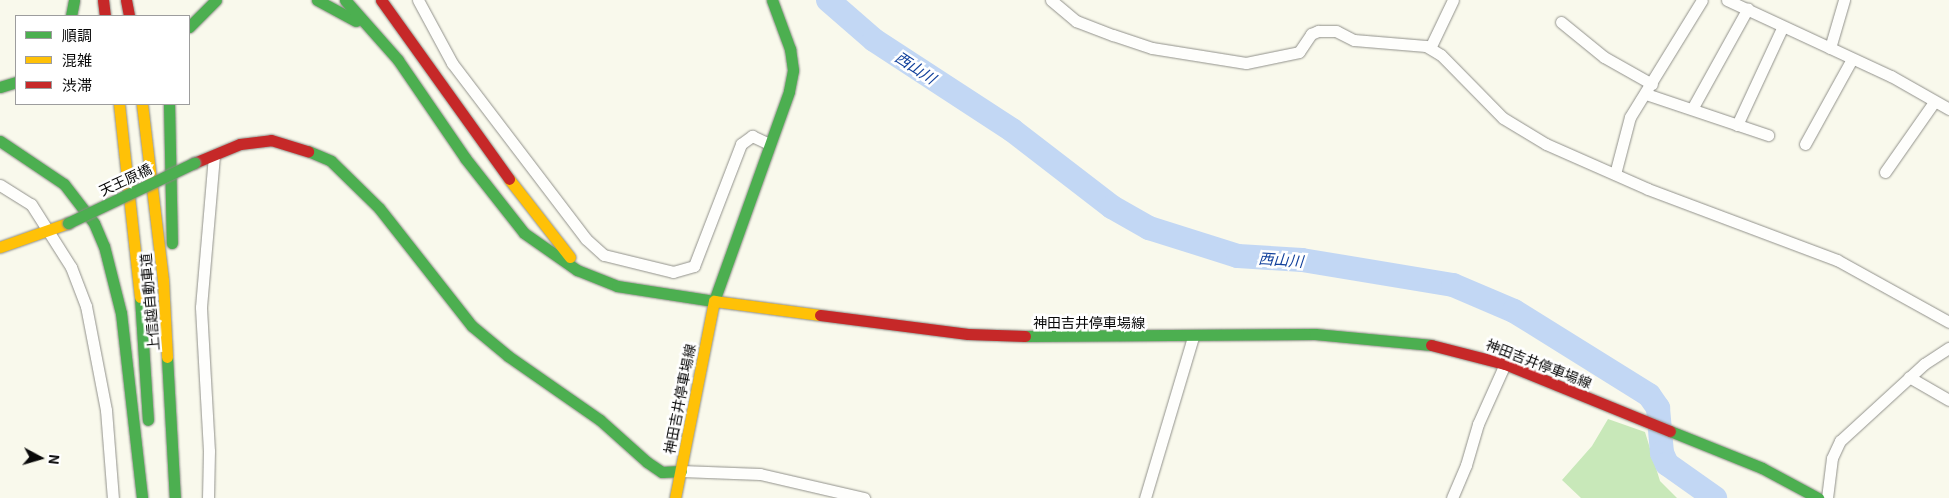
<!DOCTYPE html>
<html>
<head>
<meta charset="utf-8">
<style>
	body { margin:0 }
	#map { position:relative; width:1949px; height:498px; overflow:hidden; background:#f9f9ec; font-family:Georgia,"Noto Sans JP",serif }
	div>[style] { position:absolute }
	.forest>* { inset:0; background:#c8e8b9 }
	.river>* { height:24px; margin:-12px; padding:0 12px; transform-origin:12px; border-radius:12px; background:#c2d7f4 }
	.roads { filter:drop-shadow(0 0 1px #91918b) drop-shadow(0 0 1px #91918b) }
	.street>* { height:11px; margin:-5.5px; padding:0 5.5px; transform-origin:5.5px; border-radius:5.5px; background:#fefefc }
	.fast>* { height:11px; margin:-5.5px; padding:0 5.5px; transform-origin:5.5px; border-radius:5.5px; background:#4caf50 }
	.slow>* { height:11px; margin:-5.5px; padding:0 5.5px; transform-origin:5.5px; border-radius:5.5px; background:#ffc107 }
	.jam>* { height:11px; margin:-5.5px; padding:0 5.5px; transform-origin:5.5px; border-radius:5.5px; background:#c62828 }
	.bridges { filter:drop-shadow(0 0 1px #888882) drop-shadow(0 0 1px #888882) }
	.fast-bridge>* { height:11px; margin:-5.5px; padding:0 5.5px; transform-origin:5.5px; border-radius:5.5px; background:#4caf50 }
	span { translate:-50% -50%; white-space:nowrap; text-align:center; line-height:1.15; -webkit-text-stroke:5px #fff; paint-order:stroke }
	.street-label { font-size:14px; color:#090909 }
	.water-label { font-size:15px; color:#12419c; font-style:italic }
	.legend { position:absolute; left:15px; top:15px; width:175px; height:90px; box-sizing:border-box; background:#fff; border:1px solid #9d9d9d; margin:0; padding:6px 9px; list-style:none; font-size:15px; color:#090909 }
	.legend li { display:flex; align-items:center; gap:10px; height:25px }
	.legend b { width:25px; border:1px solid #9d9d9d }
	.north { position:absolute; left:15px; top:433px; width:50px; height:50px; -webkit-text-stroke:4px #fff; paint-order:stroke; rotate:96deg; font-size:14px; font-weight:700; line-height:20px; text-align:center; color:#090909 }
	.north::after { content:''; display:block; margin:auto; width:18px; height:22px; background:#090909; clip-path:polygon(50% 0,100% 100%,50% 72%,0 100%) }
</style>
</head>
<body>
<div id="map">
	<div class="forest">
		<div style="clip-path:polygon(1608px 419px,1645px 432px,1660px 481px,1677px 498px,1581px 498px,1562px 480px,1592px 446px)"></div>
	</div>
	<div class="river">
		<div style="left:828px;top:0;width:61px;rotate:41deg"></div>
		<div style="left:874px;top:40px;width:165px;rotate:33.1deg"></div>
		<div style="left:1012px;top:130px;width:126px;rotate:37.6deg"></div>
		<div style="left:1112px;top:207px;width:43px;rotate:29.6deg"></div>
		<div style="left:1149px;top:228px;width:93px;rotate:17.5deg"></div>
		<div style="left:1238px;top:256px;width:64px;rotate:3.6deg"></div>
		<div style="left:1302px;top:260px;width:153px;rotate:9.4deg"></div>
		<div style="left:1453px;top:285px;width:66px;rotate:23.1deg"></div>
		<div style="left:1514px;top:311px;width:159px;rotate:31.9deg"></div>
		<div style="left:1649px;top:395px;width:16px;rotate:55deg"></div>
		<div style="left:1658px;top:408px;width:45px;rotate:84.9deg"></div>
		<div style="left:1662px;top:453px;width:12px;rotate:66deg"></div>
		<div style="left:1667px;top:464px;width:59px;rotate:35.3deg"></div>
	</div>
	<div class="roads">
		<div class="street">
			<div style="left:418px;top:0;width:72px;rotate:61.6deg"></div>
			<div style="left:452px;top:63px;width:221px;rotate:52.7deg"></div>
			<div style="left:586px;top:239px;width:24px;rotate:42deg"></div>
			<div style="left:604px;top:255px;width:71px;rotate:13.8deg"></div>
			<div style="left:673px;top:272px;width:22px;rotate:-16deg"></div>
			<div style="left:694px;top:266px;width:131px;rotate:-68.9deg"></div>
			<div style="left:741px;top:144px;width:14px;rotate:-36deg"></div>
			<div style="left:752px;top:136px;width:19px;rotate:25deg"></div>
			<div style="left:1051px;top:0;width:33px;rotate:40deg"></div>
			<div style="left:1076px;top:21px;width:40px;rotate:21deg"></div>
			<div style="left:1113px;top:35px;width:41px;rotate:18.4deg"></div>
			<div style="left:1152px;top:48px;width:95px;rotate:9.1deg"></div>
			<div style="left:1246px;top:63px;width:54px;rotate:-11.7deg"></div>
			<div style="left:1299px;top:52px;width:22px;rotate:-56deg"></div>
			<div style="left:1311px;top:34px;width:8px;rotate:-23deg"></div>
			<div style="left:1318px;top:31px;width:18px"></div>
			<div style="left:1336px;top:31px;width:20px;rotate:27deg"></div>
			<div style="left:1354px;top:40px;width:72px;rotate:4.8deg"></div>
			<div style="left:1426px;top:46px;width:17px;rotate:31deg"></div>
			<div style="left:1441px;top:55px;width:88px;rotate:45.5deg"></div>
			<div style="left:1503px;top:118px;width:50px;rotate:31.2deg"></div>
			<div style="left:1546px;top:144px;width:111px;rotate:23.8deg"></div>
			<div style="left:1648px;top:189px;width:202px;rotate:20.6deg"></div>
			<div style="left:1837px;top:260px;width:128px;rotate:29deg"></div>
			<div style="left:1727px;top:0;width:181px;rotate:24.9deg"></div>
			<div style="left:1891px;top:76px;width:67px;rotate:29.6deg"></div>
			<div style="left:1561px;top:22px;width:55px;rotate:39.1deg"></div>
			<div style="left:1604px;top:57px;width:55px;rotate:29.4deg"></div>
			<div style="left:1430px;top:48px;width:53px;rotate:-64.4deg"></div>
			<div style="left:1830px;top:48px;width:50px;rotate:-73.7deg"></div>
			<div style="left:1646px;top:94px;width:129px;rotate:18.6deg"></div>
			<div style="left:1692px;top:109px;width:115px;rotate:-61deg"></div>
			<div style="left:1737px;top:125px;width:107px;rotate:-65.1deg"></div>
			<div style="left:1805px;top:144px;width:97px;rotate:-61.1deg"></div>
			<div style="left:1885px;top:172px;width:85px;rotate:-55deg"></div>
			<div style="left:1615px;top:174px;width:59px;rotate:-75.3deg"></div>
			<div style="left:1630px;top:117px;width:137px;rotate:-58.4deg"></div>
			<div style="left:0;top:185px;width:36px;rotate:32deg"></div>
			<div style="left:31px;top:204px;width:75px;rotate:57.6deg"></div>
			<div style="left:71px;top:267px;width:42px;rotate:69deg"></div>
			<div style="left:86px;top:306px;width:106px;rotate:79.1deg"></div>
			<div style="left:106px;top:410px;width:88px;rotate:85.5deg"></div>
			<div style="left:1909px;top:377px;width:46px;rotate:29.9deg"></div>
			<div style="left:681px;top:471px;width:79px;rotate:2.2deg"></div>
			<div style="left:760px;top:474px;width:107px;rotate:13deg"></div>
			<div style="left:208px;top:498px;width:47px;rotate:-88.8deg"></div>
			<div style="left:209px;top:451px;width:144px;rotate:-93.2deg"></div>
			<div style="left:201px;top:307px;width:152px;rotate:-85.1deg"></div>
			<div style="left:1145px;top:498px;width:168px;rotate:-73.4deg"></div>
			<div style="left:1452px;top:498px;width:36px;rotate:-67deg"></div>
			<div style="left:1466px;top:465px;width:43px;rotate:-73.7deg"></div>
			<div style="left:1478px;top:424px;width:66px;rotate:-65.8deg"></div>
			<div style="left:1827px;top:498px;width:40px;rotate:-82.9deg"></div>
			<div style="left:1832px;top:458px;width:19px;rotate:-65deg"></div>
			<div style="left:1840px;top:441px;width:114px;rotate:-42.5deg"></div>
			<div style="left:1924px;top:364px;width:30px;rotate:-33deg"></div>
		</div>
		<div class="fast">
			<div style="left:317px;top:0;width:44px;rotate:28.3deg"></div>
			<div style="left:345px;top:0;width:80px;rotate:48.5deg"></div>
			<div style="left:398px;top:60px;width:119px;rotate:55.6deg"></div>
			<div style="left:465px;top:158px;width:95px;rotate:51.8deg"></div>
			<div style="left:524px;top:233px;width:65px;rotate:34.9deg"></div>
			<div style="left:577px;top:270px;width:43px;rotate:21.8deg"></div>
			<div style="left:617px;top:286px;width:98px;rotate:8.8deg"></div>
			<div style="left:71px;top:16px;width:16px;rotate:-79deg"></div>
			<div style="left:189px;top:27px;width:38px;rotate:-45deg"></div>
			<div style="left:0;top:87px;width:17px;rotate:-17deg"></div>
			<div style="left:169px;top:104px;width:139px;rotate:88.8deg"></div>
			<div style="left:0;top:141px;width:77px;rotate:33.9deg"></div>
			<div style="left:64px;top:184px;width:49px;rotate:52.4deg"></div>
			<div style="left:94px;top:223px;width:25px;rotate:67deg"></div>
			<div style="left:104px;top:246px;width:69px;rotate:75.8deg"></div>
			<div style="left:121px;top:313px;width:186px;rotate:83.5deg"></div>
			<div style="left:308px;top:151px;width:25px;rotate:23deg"></div>
			<div style="left:331px;top:161px;width:67px;rotate:44.4deg"></div>
			<div style="left:379px;top:208px;width:150px;rotate:51.8deg"></div>
			<div style="left:472px;top:326px;width:47px;rotate:39.8deg"></div>
			<div style="left:508px;top:356px;width:112px;rotate:34.8deg"></div>
			<div style="left:600px;top:420px;width:63px;rotate:41.8deg"></div>
			<div style="left:647px;top:462px;width:18px;rotate:34deg"></div>
			<div style="left:662px;top:472px;width:19px;rotate:-3deg"></div>
			<div style="left:140px;top:297px;width:123px;rotate:86.3deg"></div>
			<div style="left:714px;top:301px;width:223px;rotate:-70.3deg"></div>
			<div style="left:789px;top:91px;width:21px;rotate:-79deg"></div>
			<div style="left:793px;top:70px;width:21px;rotate:-98deg"></div>
			<div style="left:790px;top:49px;width:52px;rotate:-110.2deg"></div>
			<div style="left:1025px;top:336px;width:290px;rotate:-0.4deg"></div>
			<div style="left:1315px;top:334px;width:117px;rotate:5.4deg"></div>
			<div style="left:167px;top:357px;width:141px;rotate:86.8deg"></div>
			<div style="left:1670px;top:431px;width:99px;rotate:21.9deg"></div>
			<div style="left:1762px;top:468px;width:64px;rotate:28.2deg"></div>
		</div>
		<div class="slow">
			<div style="left:119px;top:104px;width:194px;rotate:83.8deg"></div>
			<div style="left:142px;top:104px;width:177px;rotate:83.2deg"></div>
			<div style="left:163px;top:280px;width:77px;rotate:87deg"></div>
			<div style="left:509px;top:179px;width:99px;rotate:52deg"></div>
			<div style="left:0;top:247px;width:72px;rotate:-19.4deg"></div>
			<div style="left:675px;top:498px;width:201px;rotate:-78.8deg"></div>
			<div style="left:714px;top:301px;width:107px;rotate:7.5deg"></div>
		</div>
		<div class="jam">
			<div style="left:103px;top:0;width:16px;rotate:83deg"></div>
			<div style="left:126px;top:0;width:16px;rotate:79deg"></div>
			<div style="left:381px;top:0;width:220px;rotate:54.4deg"></div>
			<div style="left:194px;top:163px;width:50px;rotate:-22.4deg"></div>
			<div style="left:240px;top:144px;width:31px;rotate:-7deg"></div>
			<div style="left:271px;top:140px;width:39px;rotate:17deg"></div>
			<div style="left:820px;top:315px;width:149px;rotate:7.3deg"></div>
			<div style="left:968px;top:334px;width:57px;rotate:2deg"></div>
			<div style="left:1431px;top:345px;width:76px;rotate:14.4deg"></div>
			<div style="left:1505px;top:364px;width:178px;rotate:22.1deg"></div>
		</div>
	</div>
	<div class="bridges">
		<div class="fast-bridge">
			<div style="left:68px;top:223px;width:140px;rotate:-25.5deg"></div>
		</div>
	</div>
	<div class="street-label">
		<span style="left:125px;top:179px;rotate:-25deg">天王原橋</span>
		<span style="left:149px;top:302px;rotate:-95deg">上信越自動車道</span>
		<span style="left:1089px;top:322px">神田吉井停車場線</span>
		<span style="left:1539px;top:363px;rotate:21deg">神田吉井停車場線</span>
		<span style="left:679px;top:399px;rotate:-79deg">神田吉井停車場線</span>
	</div>
	<div class="water-label">
		<span style="left:916px;top:67px;rotate:33deg">西山川</span>
		<span style="left:1281px;top:259px;rotate:4deg">西山川</span>
	</div>
	<ul class="legend">
	<li><b style="height:6px;background:#4caf50"></b>順調</li>
	<li><b style="height:6px;background:#ffc107"></b>混雑</li>
	<li><b style="height:6px;background:#c62828"></b>渋滞</li>
	</ul>
	<div class="north">N</div>
</div>
</body>
</html>
